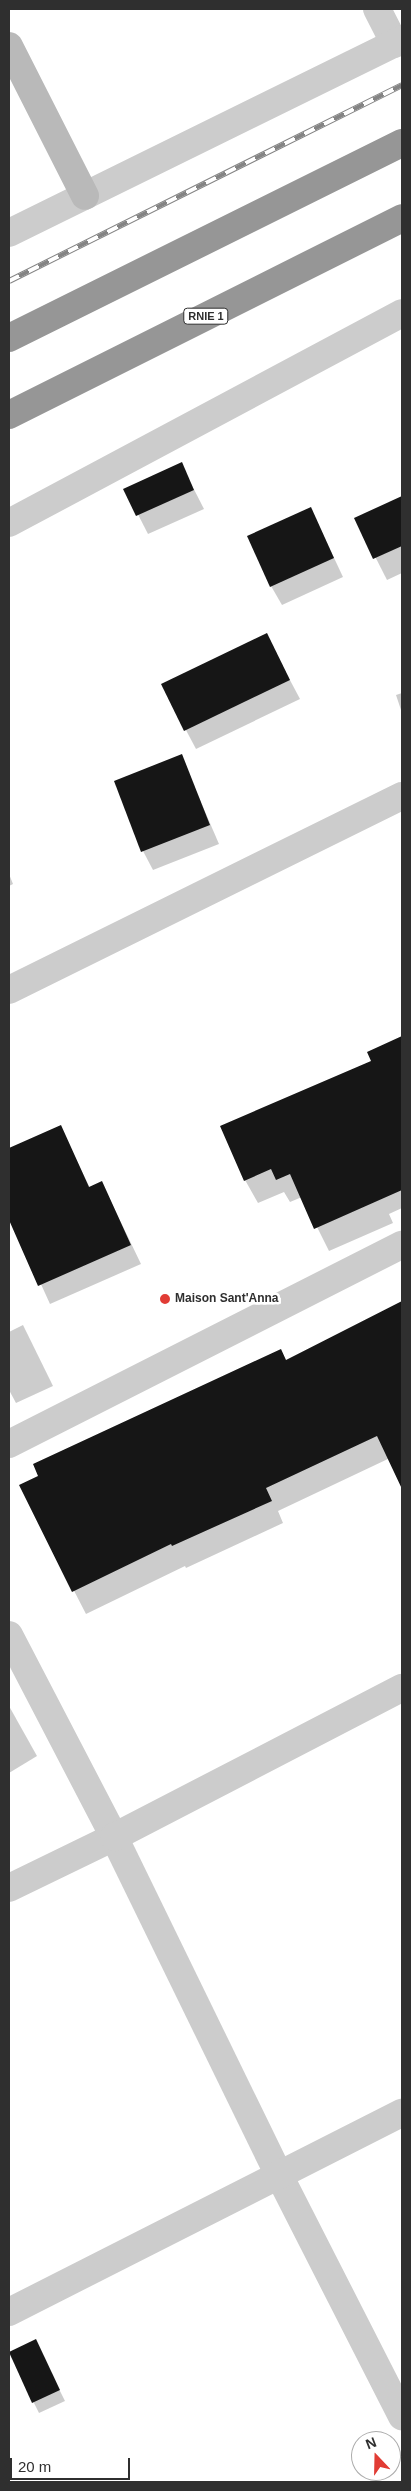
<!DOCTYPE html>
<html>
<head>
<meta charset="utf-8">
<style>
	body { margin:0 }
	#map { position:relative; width:411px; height:2491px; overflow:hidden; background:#fff; font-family:Helvetica,sans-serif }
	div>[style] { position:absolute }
	.shadow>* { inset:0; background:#0003 }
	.building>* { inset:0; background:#161616 }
	.street>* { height:28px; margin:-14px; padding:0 14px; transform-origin:14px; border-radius:14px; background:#ccc }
	.secondary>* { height:28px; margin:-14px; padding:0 14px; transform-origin:14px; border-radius:14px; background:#b9b9b9 }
	.highway>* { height:28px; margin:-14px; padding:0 14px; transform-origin:14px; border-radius:14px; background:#969696 }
	.rail>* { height:5.5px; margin-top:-2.75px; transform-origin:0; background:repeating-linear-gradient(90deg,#fff 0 11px,#848484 0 22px); box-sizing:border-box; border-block:1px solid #848484 }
	.dots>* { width:14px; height:14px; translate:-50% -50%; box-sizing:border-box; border:2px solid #fff; border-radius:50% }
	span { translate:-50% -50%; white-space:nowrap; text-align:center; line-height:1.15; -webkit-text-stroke:5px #fff; paint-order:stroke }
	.shield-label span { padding:1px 4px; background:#fff; border:1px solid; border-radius:4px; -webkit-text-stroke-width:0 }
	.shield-label { font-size:11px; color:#2f2f2f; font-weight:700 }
	.poi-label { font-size:12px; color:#2f2f2f; font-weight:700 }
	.left { translate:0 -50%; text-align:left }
	.frame { position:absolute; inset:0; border:10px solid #2f2f2f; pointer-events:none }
	.north { position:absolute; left:351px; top:2431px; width:50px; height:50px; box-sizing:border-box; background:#fff; border:1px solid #acacac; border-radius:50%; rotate:339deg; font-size:14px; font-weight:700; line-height:20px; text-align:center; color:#2f2f2f }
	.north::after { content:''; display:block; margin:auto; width:18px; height:22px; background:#e13c35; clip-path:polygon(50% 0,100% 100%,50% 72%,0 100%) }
	.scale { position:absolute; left:10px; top:2458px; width:120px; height:22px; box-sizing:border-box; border:2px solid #2f2f2f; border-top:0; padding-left:6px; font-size:15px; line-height:18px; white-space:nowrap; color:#2f2f2f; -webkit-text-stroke:4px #fff; paint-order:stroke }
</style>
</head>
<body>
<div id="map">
	<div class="shadow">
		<div style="clip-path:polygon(181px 464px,204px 509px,148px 534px,125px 489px)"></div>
		<div style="clip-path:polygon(402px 499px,402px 573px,387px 580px,356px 519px)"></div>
		<div style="clip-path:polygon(311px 509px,343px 577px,282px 605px,271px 586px)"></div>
		<div style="clip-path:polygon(266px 635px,300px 699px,196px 749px,162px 685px)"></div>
		<div style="clip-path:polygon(402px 693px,402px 713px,396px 695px)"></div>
		<div style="clip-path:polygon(181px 756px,219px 844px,153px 870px,143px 851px)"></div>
		<div style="clip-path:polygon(9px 874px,13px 884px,9px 886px)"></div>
		<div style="clip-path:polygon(402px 1037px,402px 1208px,389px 1214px,393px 1223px,329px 1251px,302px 1197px,290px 1202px,284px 1192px,258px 1203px,245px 1180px,372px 1061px,368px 1052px)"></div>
		<div style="clip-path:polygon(60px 1126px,90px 1188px,102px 1183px,141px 1264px,50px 1304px,9px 1214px,9px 1149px)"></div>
		<div style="clip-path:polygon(402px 1303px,402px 1469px,398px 1471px,390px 1458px,278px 1511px,283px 1523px,186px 1568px,185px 1566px,86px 1614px,20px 1486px,39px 1476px,34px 1465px,280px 1350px,286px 1361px)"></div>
		<div style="clip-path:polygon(23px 1325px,53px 1386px,16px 1403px,9px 1390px,9px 1332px)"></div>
		<div style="clip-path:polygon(9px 1706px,37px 1756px,9px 1773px)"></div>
		<div style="clip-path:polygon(35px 2341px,65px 2401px,39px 2413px,9px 2353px)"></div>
	</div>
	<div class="building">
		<div style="clip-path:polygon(182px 462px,194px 490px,136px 516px,123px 489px)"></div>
		<div style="clip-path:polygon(402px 496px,402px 546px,373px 559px,354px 518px)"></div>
		<div style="clip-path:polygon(311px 507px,334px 558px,270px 587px,247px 536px)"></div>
		<div style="clip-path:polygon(267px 633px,290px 680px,184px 731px,161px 684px)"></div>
		<div style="clip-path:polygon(182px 754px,210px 825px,141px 852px,114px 781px)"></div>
		<div style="clip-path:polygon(402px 1036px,402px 1190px,314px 1229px,290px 1174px,276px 1180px,271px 1169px,244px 1181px,220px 1126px,371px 1061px,367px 1052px)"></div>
		<div style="clip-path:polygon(61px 1125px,89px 1187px,102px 1181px,131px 1245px,38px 1286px,9px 1220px,9px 1148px)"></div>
		<div style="clip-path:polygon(402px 1301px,402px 1489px,377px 1436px,266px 1488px,272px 1501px,172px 1546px,171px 1544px,72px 1592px,19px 1485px,38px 1476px,33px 1464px,281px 1349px,286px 1360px)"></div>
		<div style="clip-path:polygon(36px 2339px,60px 2390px,32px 2403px,9px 2352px)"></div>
	</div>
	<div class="street">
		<div style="left:377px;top:9px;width:39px;rotate:63deg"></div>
		<div style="left:9px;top:233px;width:438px;rotate:-26.2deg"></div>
		<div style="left:9px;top:523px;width:446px;rotate:-28.1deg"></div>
		<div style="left:9px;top:990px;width:438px;rotate:-26.3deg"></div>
		<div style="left:9px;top:1444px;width:441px;rotate:-26.9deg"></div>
		<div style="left:9px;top:1635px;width:228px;rotate:62.5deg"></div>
		<div style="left:114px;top:1837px;width:376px;rotate:64deg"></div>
		<div style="left:279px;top:2175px;width:271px;rotate:63deg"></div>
		<div style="left:9px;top:1888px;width:117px;rotate:-25.9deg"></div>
		<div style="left:114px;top:1837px;width:324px;rotate:-27.4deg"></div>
		<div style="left:9px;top:2312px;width:441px;rotate:-26.9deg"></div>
	</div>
	<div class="secondary">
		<div style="left:9px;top:46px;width:168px;rotate:63.1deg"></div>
	</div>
	<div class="highway">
		<div style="left:9px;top:338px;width:439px;rotate:-26.4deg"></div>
		<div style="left:9px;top:415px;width:440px;rotate:-26.6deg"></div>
	</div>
	<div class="rail">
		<div style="left:9px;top:281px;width:439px;rotate:-26.5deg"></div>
	</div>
	<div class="dots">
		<div style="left:165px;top:1299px;background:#e13c35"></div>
	</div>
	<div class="shield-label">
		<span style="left:206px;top:316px">RNIE 1</span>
	</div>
	<div class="poi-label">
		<span class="left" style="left:175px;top:1299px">Maison Sant'Anna</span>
	</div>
	<div class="frame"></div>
	<div class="north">N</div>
	<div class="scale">20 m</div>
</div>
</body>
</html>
